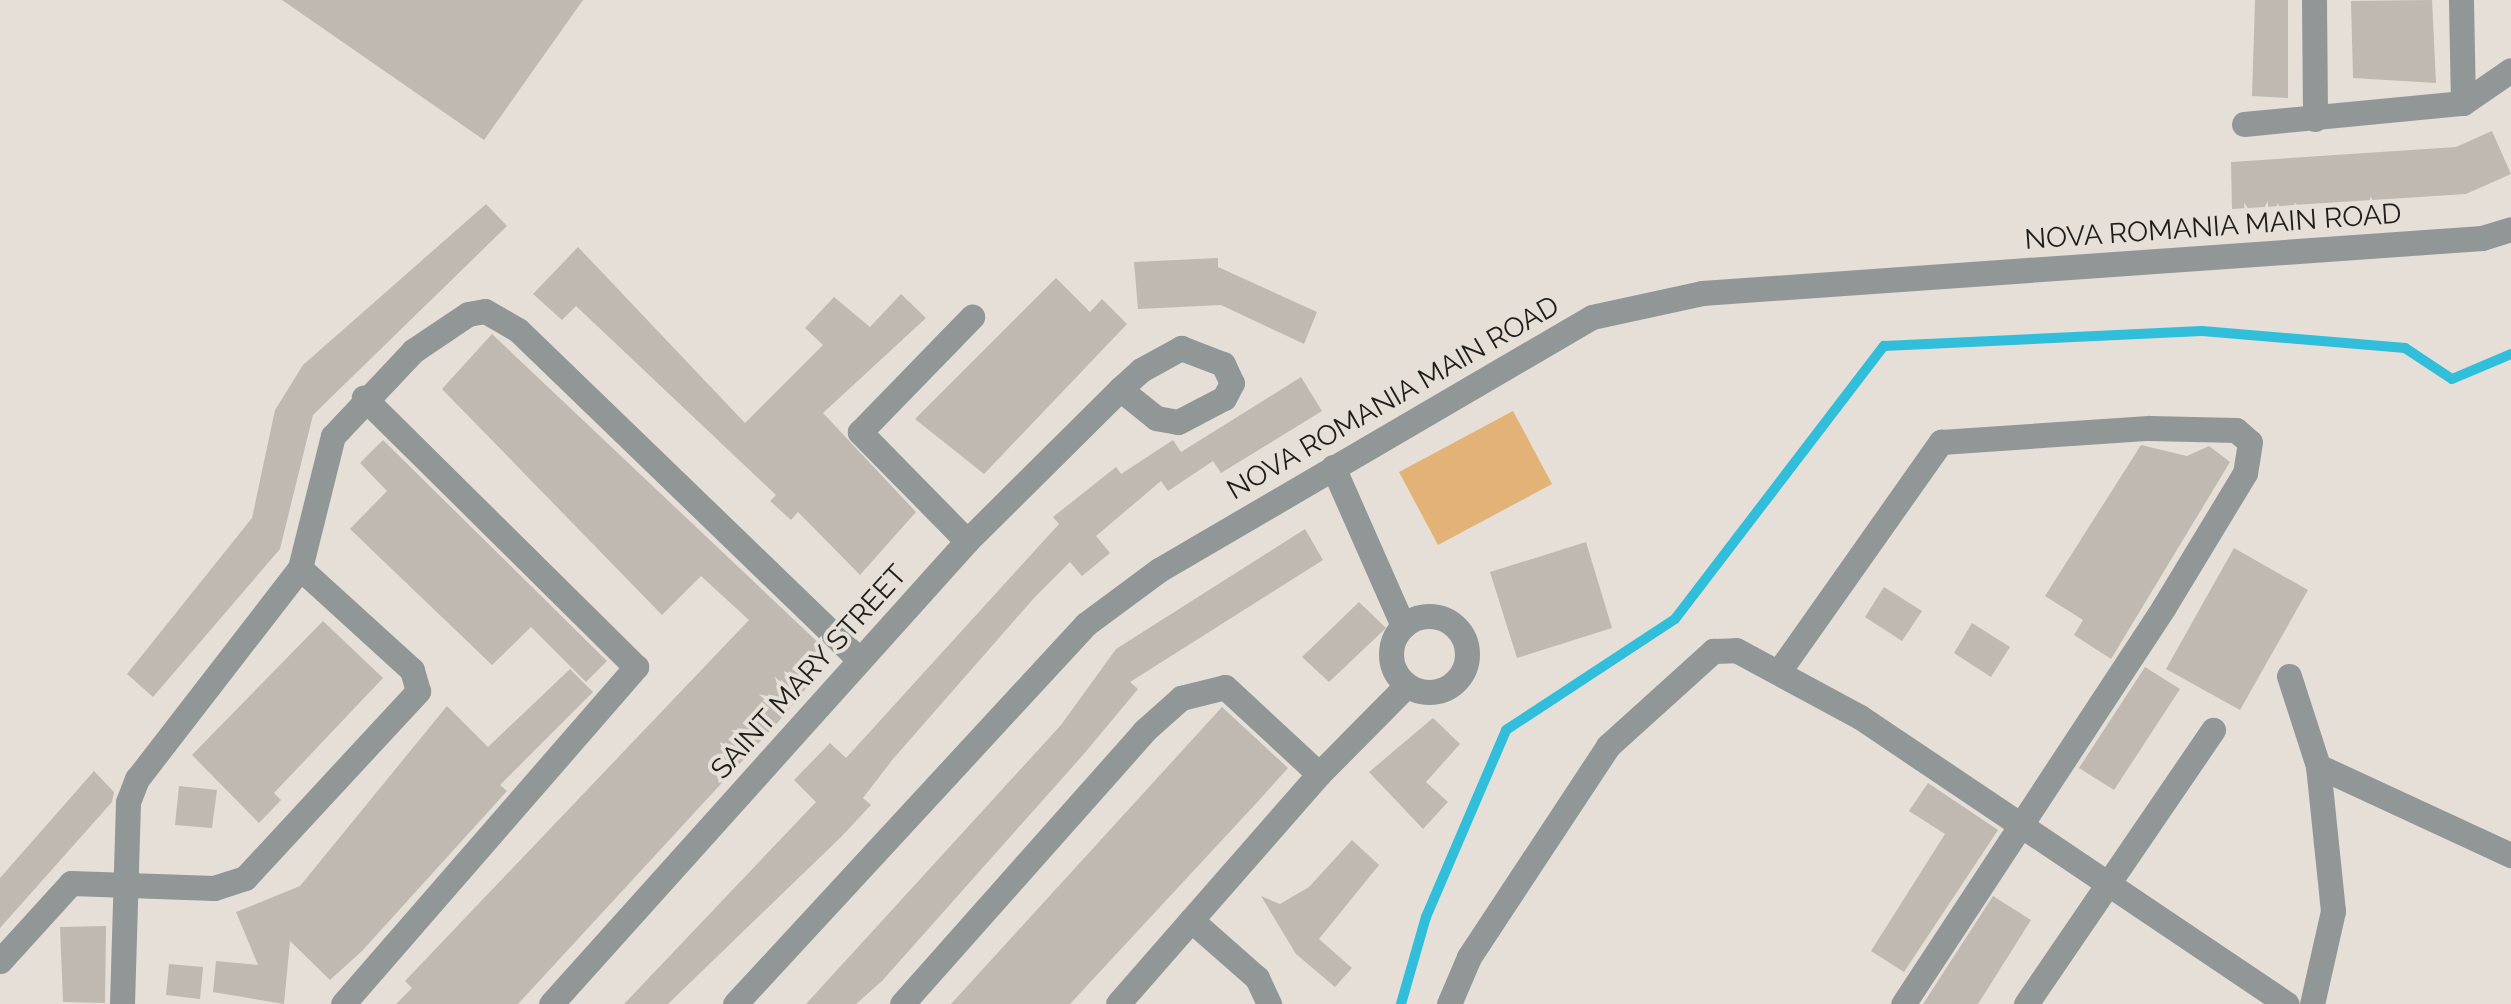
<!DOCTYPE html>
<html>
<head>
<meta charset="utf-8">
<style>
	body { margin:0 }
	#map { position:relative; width:2511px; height:1004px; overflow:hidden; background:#e5dfd8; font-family:Raleway,sans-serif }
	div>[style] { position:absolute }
	.green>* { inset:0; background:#e3b277 }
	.stream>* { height:10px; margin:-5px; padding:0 5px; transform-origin:5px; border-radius:5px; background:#30beda }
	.building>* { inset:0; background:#bfb9b2 }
	.street>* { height:25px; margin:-12.5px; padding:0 12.5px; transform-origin:12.5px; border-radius:12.5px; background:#919697 }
	.street>.ring { margin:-12.5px; padding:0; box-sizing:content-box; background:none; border:25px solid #919697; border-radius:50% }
	span { translate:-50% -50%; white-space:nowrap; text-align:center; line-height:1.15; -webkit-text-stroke:8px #e5dfd8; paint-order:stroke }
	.street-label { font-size:28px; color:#1f1d1a }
</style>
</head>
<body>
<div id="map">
	<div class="green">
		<div style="clip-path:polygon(1513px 411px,1552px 484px,1438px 545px,1399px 472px)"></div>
	</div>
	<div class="stream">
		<div style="left:1401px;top:1004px;width:91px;rotate:-74deg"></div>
		<div style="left:1426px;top:917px;width:203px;rotate:-66.8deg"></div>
		<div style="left:1506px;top:730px;width:202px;rotate:-33.3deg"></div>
		<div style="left:1675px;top:619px;width:344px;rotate:-52.6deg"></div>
		<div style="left:1884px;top:346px;width:318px;rotate:-2.7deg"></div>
		<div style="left:2202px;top:331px;width:204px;rotate:4.8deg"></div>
		<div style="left:2405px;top:348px;width:56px;rotate:33.4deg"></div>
		<div style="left:2452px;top:379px;width:64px;rotate:-23deg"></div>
	</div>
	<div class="building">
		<div style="clip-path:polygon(282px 0,583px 0,484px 140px)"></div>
		<div style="clip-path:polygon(2255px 0,2288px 0,2288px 98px,2252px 96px)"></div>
		<div style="clip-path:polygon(2432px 0,2436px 83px,2353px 78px,2351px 1px)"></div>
		<div style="clip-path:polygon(2492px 131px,2511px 174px,2466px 194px,2232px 209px,2231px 162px,2456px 147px)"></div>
		<div style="clip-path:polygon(486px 204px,507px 226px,313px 415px,280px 549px,153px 697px,127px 674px,252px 518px,275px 410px,303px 365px)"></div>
		<div style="clip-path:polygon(578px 247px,745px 423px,823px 345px,805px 328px,834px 297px,870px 327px,901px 294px,926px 318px,823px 413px,916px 512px,860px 575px,798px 512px,791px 520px,770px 501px,776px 495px,576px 306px,562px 320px,533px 294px)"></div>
		<div style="clip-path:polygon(1218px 258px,1218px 267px,1317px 312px,1304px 344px,1221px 305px,1138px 309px,1134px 262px)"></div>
		<div style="clip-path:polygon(1056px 278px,1090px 312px,1102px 299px,1127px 324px,984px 474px,915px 419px)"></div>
		<div style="clip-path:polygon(492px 334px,825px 649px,798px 678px,807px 687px,779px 721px,518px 1004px,396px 1004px,412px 988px,405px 981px,749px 620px,701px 576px,662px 615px,442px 389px)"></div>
		<div style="clip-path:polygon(1301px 377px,1322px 411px,1221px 473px,1213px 461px,1168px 491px,1161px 481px,1096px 536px,1110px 553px,1082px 576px,1070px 562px,1034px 598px,893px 759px,863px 798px,871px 805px,841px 837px,668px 1004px,624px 1004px,816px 802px,794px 780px,830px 743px,846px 758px,1059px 524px,1053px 517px,1116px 467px,1121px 474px,1173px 440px,1181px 452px)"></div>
		<div style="clip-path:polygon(383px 440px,607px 661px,586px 682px,531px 627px,492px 665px,350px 529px,387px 491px,360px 463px)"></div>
		<div style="clip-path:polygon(2141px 445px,2187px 456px,2209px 446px,2230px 462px,2111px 659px,2074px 635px,2083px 620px,2045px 596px)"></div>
		<div style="clip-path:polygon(1305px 529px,1323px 560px,1130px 682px,1138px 689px,1083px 755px,882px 981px,856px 1004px,806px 1004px,1061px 725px,1116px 649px)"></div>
		<div style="clip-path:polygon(1586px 542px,1612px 628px,1517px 658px,1490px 572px)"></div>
		<div style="clip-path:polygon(2234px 548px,2308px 590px,2240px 710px,2166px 669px)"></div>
		<div style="clip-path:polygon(1884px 587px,1922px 611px,1902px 641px,1865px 617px)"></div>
		<div style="clip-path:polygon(1359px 602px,1386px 628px,1329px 682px,1302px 657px)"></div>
		<div style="clip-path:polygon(323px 621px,383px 678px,274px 793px,281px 800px,259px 823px,192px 755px)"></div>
		<div style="clip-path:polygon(1972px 623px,2010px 647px,1991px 677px,1954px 653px)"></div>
		<div style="clip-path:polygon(2145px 667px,2180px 689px,2114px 790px,2079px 768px)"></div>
		<div style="clip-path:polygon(570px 669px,593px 692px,500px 785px,507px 791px,362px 951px,330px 980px,290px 941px,284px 1004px,213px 992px,216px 961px,258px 965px,236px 912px,300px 886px,447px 706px,488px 747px)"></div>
		<div style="clip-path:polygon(1222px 707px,1288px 768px,1262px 797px,1070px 1004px,951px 1004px)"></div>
		<div style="clip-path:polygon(1433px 718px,1460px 744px,1426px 782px,1448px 802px,1423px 829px,1369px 772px)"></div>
		<div style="clip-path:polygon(94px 771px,114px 792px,112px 802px,0 928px,0 878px)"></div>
		<div style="clip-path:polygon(1928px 783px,1998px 830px,1904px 972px,1871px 951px,1945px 834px,1909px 811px)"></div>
		<div style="clip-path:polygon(179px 786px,217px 790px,212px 828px,175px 825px)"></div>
		<div style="clip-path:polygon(1352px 840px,1379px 865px,1319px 939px,1352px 968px,1335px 987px,1296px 954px,1261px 896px,1280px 904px,1309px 887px)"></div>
		<div style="clip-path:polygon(1993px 896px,2031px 920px,1978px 1004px,1923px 1004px)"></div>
		<div style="clip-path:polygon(106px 926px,105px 1003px,63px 1002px,60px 927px)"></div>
		<div style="clip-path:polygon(169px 964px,203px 967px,200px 999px,166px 995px)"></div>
	</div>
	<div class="street">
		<div style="left:2314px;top:0;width:119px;rotate:89.5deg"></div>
		<div style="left:2461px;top:0;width:103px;rotate:88.9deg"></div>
		<div style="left:2244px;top:124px;width:220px;rotate:-5.5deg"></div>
		<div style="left:2463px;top:103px;width:58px;rotate:-34.5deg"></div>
		<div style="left:1333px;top:467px;width:174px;rotate:66.2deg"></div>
		<div style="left:967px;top:541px;width:153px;rotate:-134.5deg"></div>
		<div style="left:860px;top:432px;width:161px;rotate:-45.8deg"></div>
		<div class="ring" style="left:1391px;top:616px;width:51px;height:51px"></div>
		<div style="left:1782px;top:667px;width:276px;rotate:-54.8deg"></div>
		<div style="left:1941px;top:442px;width:208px;rotate:-3.9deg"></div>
		<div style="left:2149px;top:428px;width:87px;rotate:1.3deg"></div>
		<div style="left:2236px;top:430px;width:18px;rotate:41deg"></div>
		<div style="left:2250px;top:442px;width:31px;rotate:99deg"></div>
		<div style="left:2245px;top:473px;width:157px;rotate:121.2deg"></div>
		<div style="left:2164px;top:607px;width:475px;rotate:123.3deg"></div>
		<div style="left:2289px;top:676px;width:95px;rotate:72.1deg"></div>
		<div style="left:2318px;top:766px;width:146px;rotate:84.1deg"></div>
		<div style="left:2333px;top:911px;width:95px;rotate:102.7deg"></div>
		<div style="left:2318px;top:766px;width:213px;rotate:24.8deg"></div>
		<div style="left:1319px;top:774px;width:125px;rotate:-45.3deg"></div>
		<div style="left:1191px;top:920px;width:88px;rotate:41.3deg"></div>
		<div style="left:1257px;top:978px;width:29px;rotate:65deg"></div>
		<div style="left:0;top:961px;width:105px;rotate:-47.7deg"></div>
		<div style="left:71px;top:883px;width:143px;rotate:2deg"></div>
		<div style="left:214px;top:888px;width:33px;rotate:-18deg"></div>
		<div style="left:245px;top:878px;width:255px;rotate:-47.2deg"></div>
		<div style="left:418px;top:691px;width:22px;rotate:-106deg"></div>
		<div style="left:412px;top:670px;width:151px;rotate:-137.7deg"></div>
		<div style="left:122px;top:1004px;width:202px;rotate:-88.3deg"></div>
		<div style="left:128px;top:802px;width:25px;rotate:-69deg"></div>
		<div style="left:137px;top:779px;width:267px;rotate:-52.3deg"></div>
		<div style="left:300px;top:568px;width:136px;rotate:-76deg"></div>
		<div style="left:333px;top:436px;width:117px;rotate:-46.7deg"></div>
		<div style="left:413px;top:351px;width:66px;rotate:-33.9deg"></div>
		<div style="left:468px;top:314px;width:17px;rotate:-10deg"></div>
		<div style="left:485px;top:311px;width:38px;rotate:30deg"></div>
		<div style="left:518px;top:330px;width:475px;rotate:44deg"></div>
		<div style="left:343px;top:1004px;width:447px;rotate:-49deg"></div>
		<div style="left:636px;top:667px;width:383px;rotate:-135.3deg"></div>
		<div style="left:551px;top:1004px;width:622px;rotate:-48.06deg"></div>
		<div style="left:967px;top:541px;width:216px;rotate:-44.8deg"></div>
		<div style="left:1120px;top:389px;width:28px;rotate:-42deg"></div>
		<div style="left:1141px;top:370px;width:46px;rotate:-28.8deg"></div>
		<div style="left:1181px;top:348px;width:45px;rotate:20.9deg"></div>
		<div style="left:1223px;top:364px;width:21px;rotate:65deg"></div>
		<div style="left:1232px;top:383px;width:17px;rotate:118deg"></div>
		<div style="left:1224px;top:398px;width:52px;rotate:152.4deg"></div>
		<div style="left:1178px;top:422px;width:22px;rotate:-170deg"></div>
		<div style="left:1156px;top:418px;width:46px;rotate:-141.1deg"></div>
		<div style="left:735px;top:1004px;width:517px;rotate:-47.27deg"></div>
		<div style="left:1086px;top:624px;width:91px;rotate:-36.5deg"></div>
		<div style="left:1159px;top:570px;width:501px;rotate:-30.3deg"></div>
		<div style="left:1592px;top:317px;width:113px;rotate:-12.3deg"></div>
		<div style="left:1702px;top:293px;width:782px;rotate:-4.03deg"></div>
		<div style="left:2482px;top:238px;width:30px;rotate:-17deg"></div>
		<div style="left:902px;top:1004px;width:365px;rotate:-48.4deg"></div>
		<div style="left:1144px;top:731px;width:50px;rotate:-41.7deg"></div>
		<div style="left:1181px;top:698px;width:45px;rotate:-14deg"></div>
		<div style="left:1225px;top:687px;width:128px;rotate:42.8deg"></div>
		<div style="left:1319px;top:774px;width:305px;rotate:131.2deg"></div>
		<div style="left:1449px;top:1004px;width:51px;rotate:-66.9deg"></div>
		<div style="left:1469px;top:957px;width:253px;rotate:-56.6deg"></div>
		<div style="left:1608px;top:746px;width:142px;rotate:-42.1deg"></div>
		<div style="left:1713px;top:651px;width:23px;rotate:-2deg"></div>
		<div style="left:1736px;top:650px;width:141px;rotate:28.4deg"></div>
		<div style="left:1860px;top:717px;width:514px;rotate:33.91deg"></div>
		<div style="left:2026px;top:1004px;width:332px;rotate:-55.7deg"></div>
	</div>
	<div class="street-label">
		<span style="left:2213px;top:227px;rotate:-4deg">NOVA ROMANIA MAIN ROAD</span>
		<span style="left:1393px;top:398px;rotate:-30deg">NOVA ROMANIA MAIN ROAD</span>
		<span style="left:809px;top:672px;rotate:-48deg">SAINT MARY STREET</span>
	</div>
</div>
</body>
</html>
